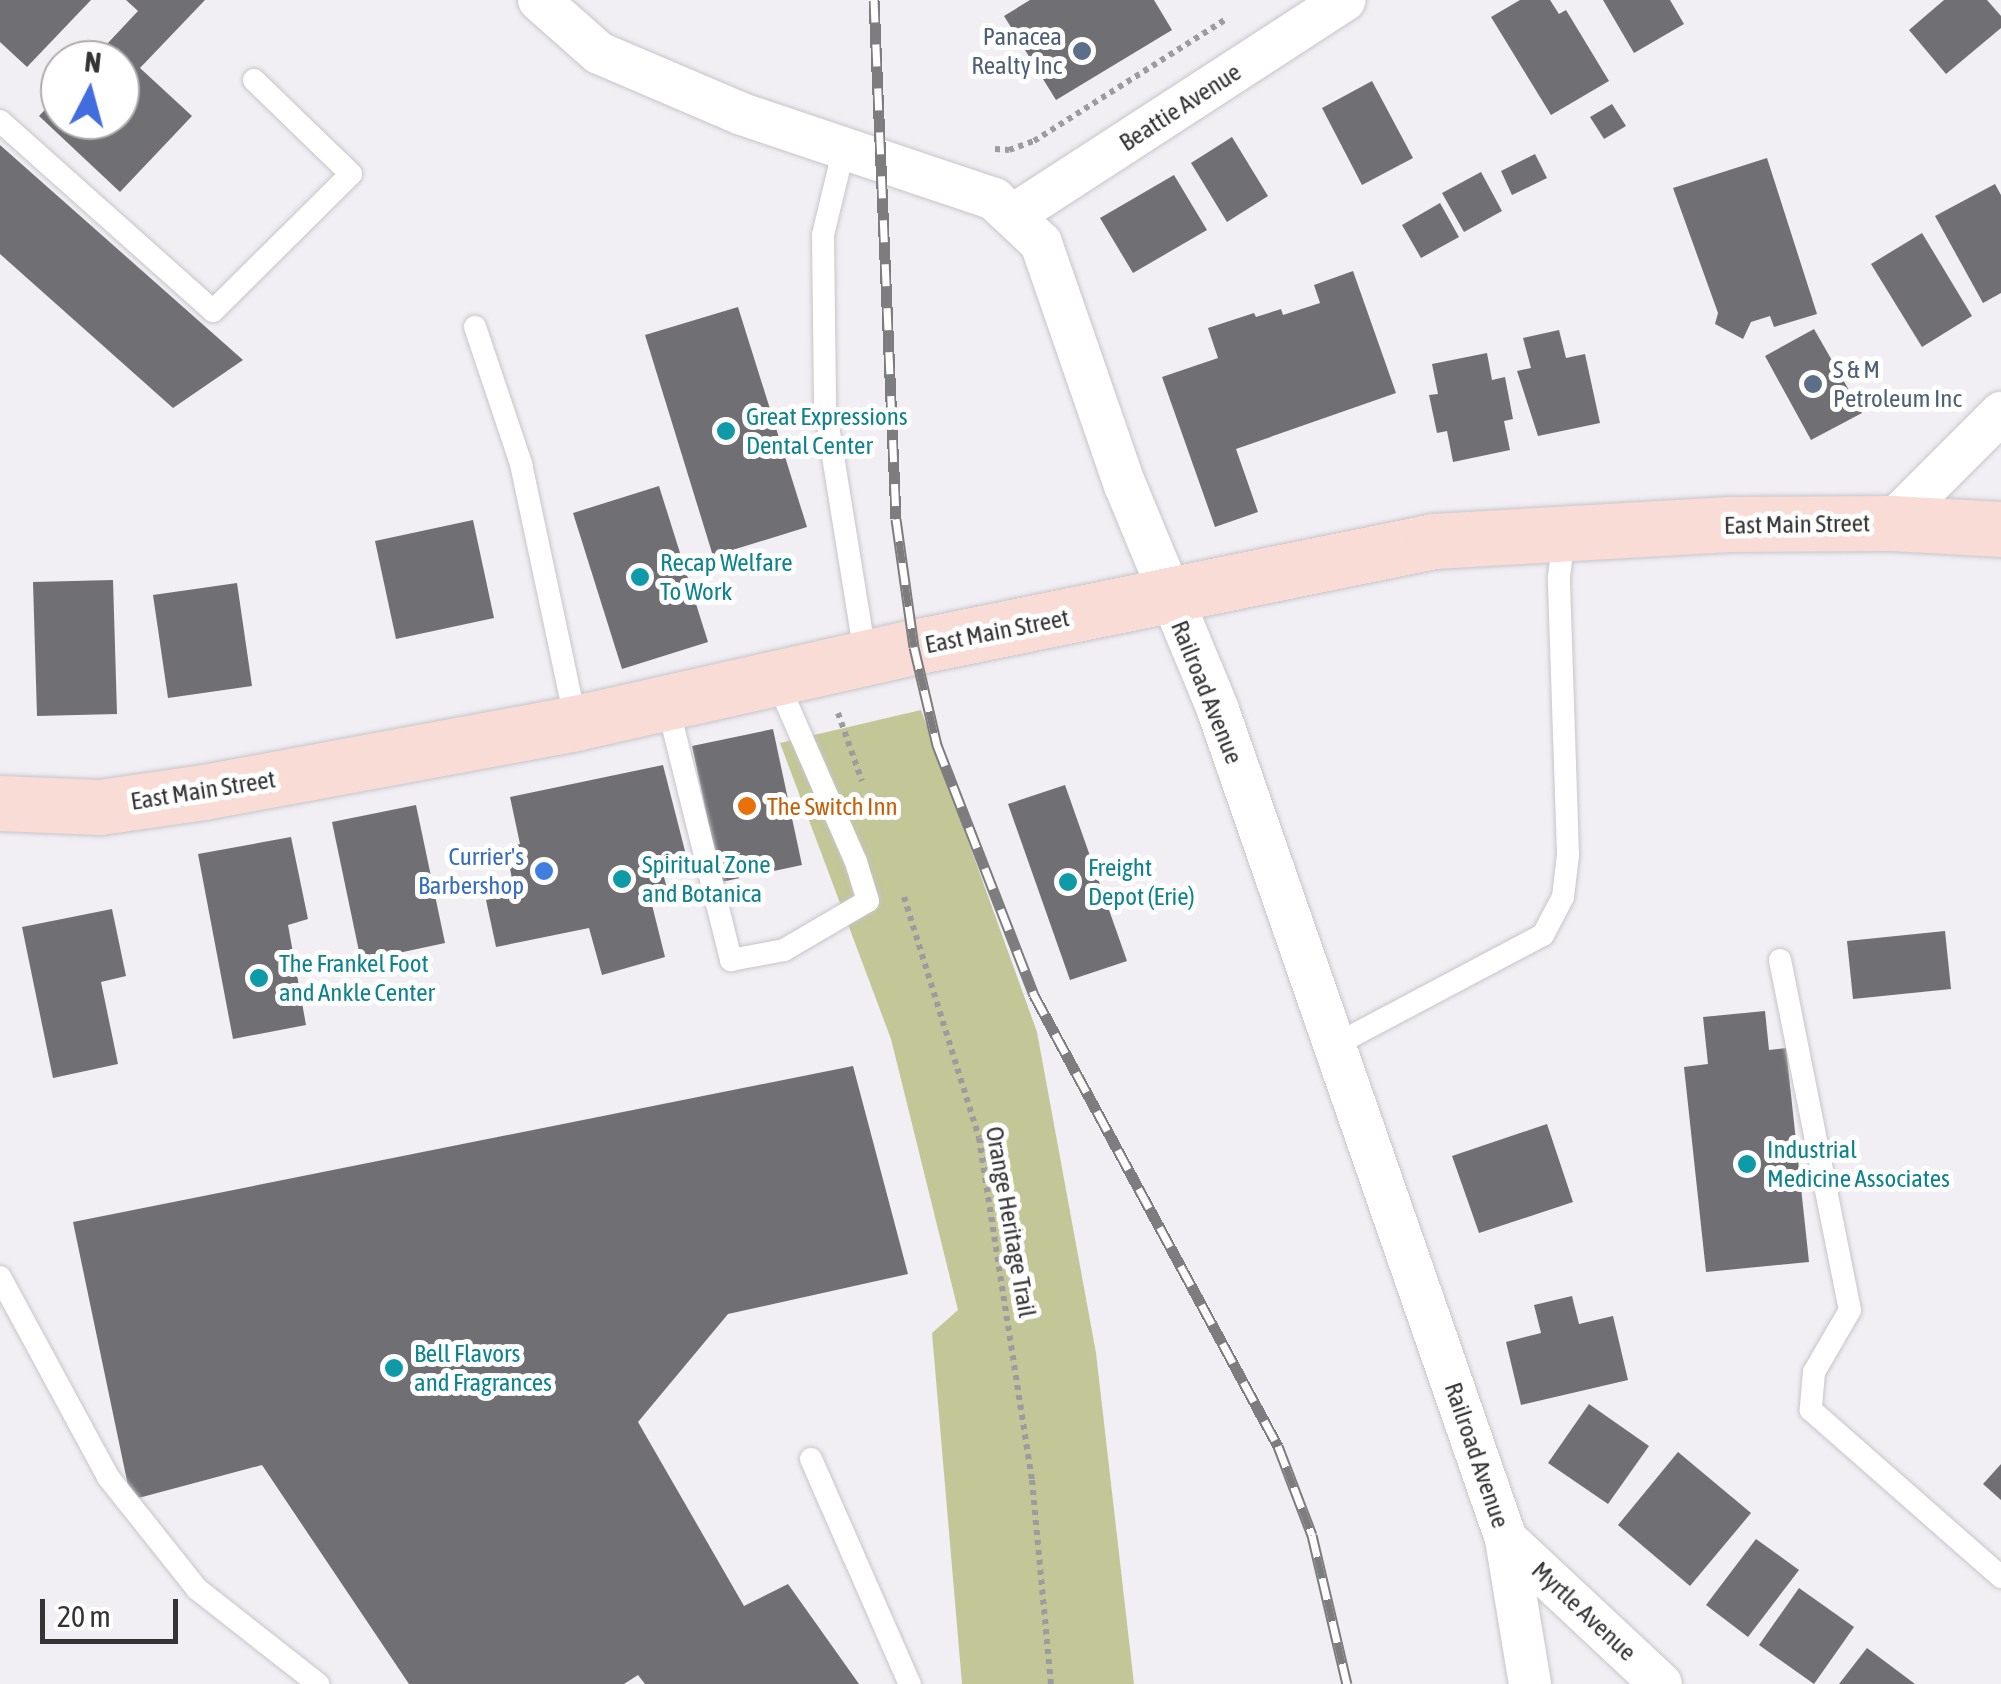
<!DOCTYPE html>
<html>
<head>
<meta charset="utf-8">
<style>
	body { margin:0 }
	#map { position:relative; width:2001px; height:1684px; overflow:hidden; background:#f1eff4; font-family:"Asap Condensed",sans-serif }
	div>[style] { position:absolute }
	.green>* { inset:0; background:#c3c696 }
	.building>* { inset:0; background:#706f73 }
	.path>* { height:6px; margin-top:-3px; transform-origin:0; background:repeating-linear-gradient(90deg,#9d9b9f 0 5px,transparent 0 10px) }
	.roads { filter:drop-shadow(0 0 2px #c7c5ca) drop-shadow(0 0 2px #c7c5ca) }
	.lane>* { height:22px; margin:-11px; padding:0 11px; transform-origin:11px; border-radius:11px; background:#fff }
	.street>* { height:42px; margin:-21px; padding:0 21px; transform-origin:21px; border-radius:21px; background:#fff }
	.secondary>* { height:55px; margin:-27.5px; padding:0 27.5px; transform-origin:27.5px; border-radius:27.5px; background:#f8dcd5 }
	.rail>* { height:11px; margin-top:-5.5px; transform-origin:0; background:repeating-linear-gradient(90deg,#fff 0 22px,#7d7c7f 0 44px); box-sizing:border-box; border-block:2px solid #7d7c7f }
	.dots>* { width:28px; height:28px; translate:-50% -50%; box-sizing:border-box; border:5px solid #fff; border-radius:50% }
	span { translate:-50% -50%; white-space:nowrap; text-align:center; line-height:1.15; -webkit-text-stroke:10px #fff; paint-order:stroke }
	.service-label { font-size:25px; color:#4e5e75 }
	.right { translate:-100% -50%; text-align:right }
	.left { translate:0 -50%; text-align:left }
	.street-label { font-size:25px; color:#343335 }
	.culture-label { font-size:25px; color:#0d838f }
	.food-label { font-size:25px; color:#c56008 }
	.shop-label { font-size:25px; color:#366cbe }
	.north { position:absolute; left:40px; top:40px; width:100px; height:100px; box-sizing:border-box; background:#fff; border:2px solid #aeadae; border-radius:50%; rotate:6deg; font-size:28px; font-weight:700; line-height:40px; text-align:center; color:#343335 }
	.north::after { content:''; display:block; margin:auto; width:35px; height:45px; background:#416ddf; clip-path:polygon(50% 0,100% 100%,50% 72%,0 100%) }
	.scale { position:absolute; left:40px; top:1599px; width:138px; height:45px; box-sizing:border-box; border:5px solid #343335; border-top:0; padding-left:12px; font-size:30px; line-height:35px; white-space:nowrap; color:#343335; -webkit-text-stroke:8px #fff; paint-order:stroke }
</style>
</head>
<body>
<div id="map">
	<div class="green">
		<div style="clip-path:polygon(921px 710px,1037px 1032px,1096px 1353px,1134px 1684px,962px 1684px,932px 1333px,958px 1310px,891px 1039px,780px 743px)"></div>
	</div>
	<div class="building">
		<div style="clip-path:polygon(0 0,91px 0,27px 67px,0 42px)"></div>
		<div style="clip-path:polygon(126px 0,205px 0,140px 68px,192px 116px,120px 192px,39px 116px,60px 94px,60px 120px,120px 120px,120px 60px,92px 60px,138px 11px)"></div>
		<div style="clip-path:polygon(1030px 0,1154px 0,1172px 30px,1056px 100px,1004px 16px)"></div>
		<div style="clip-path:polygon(1520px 0,1550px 0,1559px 14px,1566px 10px,1609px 81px,1551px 115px,1491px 17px)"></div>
		<div style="clip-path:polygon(1603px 0,1670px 0,1684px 24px,1634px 53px)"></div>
		<div style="clip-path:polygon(1944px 0,1987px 0,2001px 16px,2001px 28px,1946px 74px,1909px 30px)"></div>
		<div style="clip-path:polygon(1372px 81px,1413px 158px,1362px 185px,1322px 108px)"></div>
		<div style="clip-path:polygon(1612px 104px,1626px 126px,1604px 139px,1590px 117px)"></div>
		<div style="clip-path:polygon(1232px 137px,1268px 196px,1227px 222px,1191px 163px)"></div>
		<div style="clip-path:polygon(0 145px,243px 360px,173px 408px,0 254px)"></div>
		<div style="clip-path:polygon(1535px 154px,1547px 178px,1512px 195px,1501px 171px)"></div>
		<div style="clip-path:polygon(1767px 158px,1817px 314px,1774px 327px,1770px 316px,1751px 322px,1743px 339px,1715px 324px,1718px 313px,1673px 188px)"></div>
		<div style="clip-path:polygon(1481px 172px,1502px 211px,1464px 232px,1442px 193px)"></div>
		<div style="clip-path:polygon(1174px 175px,1207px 230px,1133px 273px,1100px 218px)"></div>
		<div style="clip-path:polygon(1995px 184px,2001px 195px,2001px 293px,1983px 303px,1935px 216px)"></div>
		<div style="clip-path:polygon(1440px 203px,1459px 237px,1421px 258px,1402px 225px)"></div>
		<div style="clip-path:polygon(1922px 233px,1972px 316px,1922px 347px,1871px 264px)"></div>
		<div style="clip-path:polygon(1353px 271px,1396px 393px,1236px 449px,1258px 512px,1215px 527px,1162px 377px,1218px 358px,1208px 328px,1254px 313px,1256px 317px,1281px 309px,1283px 315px,1320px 303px,1314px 285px)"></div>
		<div style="clip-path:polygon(738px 307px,807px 527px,713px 556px,645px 335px)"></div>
		<div style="clip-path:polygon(1814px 329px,1862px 413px,1811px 440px,1765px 356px)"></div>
		<div style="clip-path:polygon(1559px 330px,1566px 358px,1585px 354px,1600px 423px,1538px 436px,1517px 371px,1531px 368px,1523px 338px)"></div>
		<div style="clip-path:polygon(1487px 353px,1492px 380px,1505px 377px,1513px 419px,1504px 421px,1510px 450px,1453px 462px,1447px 431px,1437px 433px,1429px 395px,1438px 394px,1432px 364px)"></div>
		<div style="clip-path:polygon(659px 486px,708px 642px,622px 669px,573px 513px)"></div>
		<div style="clip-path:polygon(473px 520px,494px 618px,396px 639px,375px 541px)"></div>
		<div style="clip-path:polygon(113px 580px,117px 714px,37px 716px,33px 582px)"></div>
		<div style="clip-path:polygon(237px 583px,252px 686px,168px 698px,153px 595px)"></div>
		<div style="clip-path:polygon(773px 729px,802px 865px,721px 882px,692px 746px)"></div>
		<div style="clip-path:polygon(663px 765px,685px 851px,659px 858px,670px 900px,652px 905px,665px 957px,602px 975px,589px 928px,496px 947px,486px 900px,515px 894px,506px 848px,520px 844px,510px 797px)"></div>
		<div style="clip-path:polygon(1065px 785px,1127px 961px,1070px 980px,1008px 804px)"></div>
		<div style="clip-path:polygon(416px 805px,445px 943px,361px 961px,332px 822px)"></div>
		<div style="clip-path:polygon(291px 837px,308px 919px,288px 925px,306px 1025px,233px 1039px,198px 854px)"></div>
		<div style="clip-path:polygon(112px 909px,126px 976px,101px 982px,118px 1064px,53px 1078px,22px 927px)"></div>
		<div style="clip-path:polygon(1945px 931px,1951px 989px,1853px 999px,1847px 941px)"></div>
		<div style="clip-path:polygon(1765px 1011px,1769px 1050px,1786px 1048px,1809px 1262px,1706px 1272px,1684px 1067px,1708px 1064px,1703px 1017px)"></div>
		<div style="clip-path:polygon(853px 1066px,908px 1274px,728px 1314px,638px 1422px,744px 1606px,788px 1584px,859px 1684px,645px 1684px,638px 1675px,624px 1684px,409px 1684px,262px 1465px,131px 1500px,73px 1222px)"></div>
		<div style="clip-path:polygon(1547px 1124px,1573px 1202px,1479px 1233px,1452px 1156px)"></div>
		<div style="clip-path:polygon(1572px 1296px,1579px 1324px,1613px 1316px,1628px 1380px,1521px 1405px,1506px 1342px,1541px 1333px,1534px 1305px)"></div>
		<div style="clip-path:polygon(1589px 1404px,1649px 1446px,1608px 1504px,1548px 1463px)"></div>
		<div style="clip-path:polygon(1678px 1452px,1751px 1513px,1690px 1586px,1618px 1525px)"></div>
		<div style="clip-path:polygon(2001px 1464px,2001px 1500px,1983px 1484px)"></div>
		<div style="clip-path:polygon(1756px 1539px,1799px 1570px,1748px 1637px,1706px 1605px)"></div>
		<div style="clip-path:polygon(1799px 1588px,1854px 1627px,1814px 1684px,1759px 1645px)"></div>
		<div style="clip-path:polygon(1867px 1648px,1915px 1684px,1839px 1684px)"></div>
	</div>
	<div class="path">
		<div style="left:995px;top:149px;width:14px;rotate:4deg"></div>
		<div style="left:1009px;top:150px;width:27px;rotate:-20deg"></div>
		<div style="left:1034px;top:141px;width:227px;rotate:-32.4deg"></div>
		<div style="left:838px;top:713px;width:72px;rotate:70.6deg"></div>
		<div style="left:904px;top:897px;width:252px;rotate:72.7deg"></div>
		<div style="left:979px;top:1138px;width:346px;rotate:81.2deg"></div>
		<div style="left:1032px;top:1480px;width:205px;rotate:84.7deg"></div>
	</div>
	<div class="roads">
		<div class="lane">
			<div style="left:0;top:121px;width:285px;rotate:41.7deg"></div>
			<div style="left:213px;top:311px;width:194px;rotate:-44.8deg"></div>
			<div style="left:351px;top:174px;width:135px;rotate:-135.9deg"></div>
			<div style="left:844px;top:148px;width:89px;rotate:103.6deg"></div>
			<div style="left:823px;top:235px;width:172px;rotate:89.3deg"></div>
			<div style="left:825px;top:407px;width:255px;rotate:80.8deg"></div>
			<div style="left:475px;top:327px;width:145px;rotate:71.4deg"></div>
			<div style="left:521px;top:464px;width:265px;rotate:78deg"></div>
			<div style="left:667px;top:703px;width:265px;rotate:76deg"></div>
			<div style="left:731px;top:960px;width:54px;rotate:-10.7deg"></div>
			<div style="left:784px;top:950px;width:97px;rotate:-30.3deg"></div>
			<div style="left:868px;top:901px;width:41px;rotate:-107.1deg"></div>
			<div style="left:856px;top:862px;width:200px;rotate:-113.6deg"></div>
			<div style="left:1780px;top:960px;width:357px;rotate:78.7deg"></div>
			<div style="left:1850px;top:1310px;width:72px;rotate:120.1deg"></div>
			<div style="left:1814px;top:1372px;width:38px;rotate:95deg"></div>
			<div style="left:1811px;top:1410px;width:253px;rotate:41.3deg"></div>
			<div style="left:1335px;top:1045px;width:235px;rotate:-27.9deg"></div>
			<div style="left:1543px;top:935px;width:43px;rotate:-62.2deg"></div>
			<div style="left:1563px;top:897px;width:42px;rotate:-83.2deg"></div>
			<div style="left:1568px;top:855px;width:278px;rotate:-91.9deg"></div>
			<div style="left:1559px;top:577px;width:42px;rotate:-83.2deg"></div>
			<div style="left:0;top:1277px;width:227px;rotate:61.6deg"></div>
			<div style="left:108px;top:1477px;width:143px;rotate:51.5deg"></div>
			<div style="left:197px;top:1589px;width:154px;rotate:38.1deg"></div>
			<div style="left:811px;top:1459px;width:246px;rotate:66.3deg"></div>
		</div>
		<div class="street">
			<div style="left:539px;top:0;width:80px;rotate:41.5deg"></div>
			<div style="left:599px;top:53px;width:155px;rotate:23.1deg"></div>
			<div style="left:742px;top:114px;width:266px;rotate:18.6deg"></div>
			<div style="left:994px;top:199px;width:64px;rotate:43.1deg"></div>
			<div style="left:1041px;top:243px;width:256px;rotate:70.9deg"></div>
			<div style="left:1125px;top:485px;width:243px;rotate:67.5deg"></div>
			<div style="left:1218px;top:710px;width:878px;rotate:70.84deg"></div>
			<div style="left:1506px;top:1539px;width:147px;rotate:80.6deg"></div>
			<div style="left:1015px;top:214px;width:393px;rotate:-33deg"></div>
			<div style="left:1891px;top:523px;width:156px;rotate:-45deg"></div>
			<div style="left:1506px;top:1539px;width:212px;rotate:43.1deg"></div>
		</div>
		<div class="secondary">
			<div style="left:0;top:803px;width:100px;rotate:2.3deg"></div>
			<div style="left:100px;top:807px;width:105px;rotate:-8.2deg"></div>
			<div style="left:204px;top:792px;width:378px;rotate:-10.5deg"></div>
			<div style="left:576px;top:723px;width:346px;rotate:-12.7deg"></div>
			<div style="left:914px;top:647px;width:531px;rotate:-11.52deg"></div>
			<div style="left:1434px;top:541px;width:296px;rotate:-3.3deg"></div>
			<div style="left:1730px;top:524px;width:161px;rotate:-0.4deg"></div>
			<div style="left:1891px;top:523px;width:110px;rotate:3.1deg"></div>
		</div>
	</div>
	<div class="rail">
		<div style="left:874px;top:0;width:519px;rotate:87.57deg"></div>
		<div style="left:896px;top:519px;width:129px;rotate:82deg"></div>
		<div style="left:914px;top:647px;width:101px;rotate:76.8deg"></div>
		<div style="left:937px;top:745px;width:268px;rotate:68.8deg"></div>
		<div style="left:1034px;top:995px;width:513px;rotate:61.59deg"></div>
		<div style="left:1278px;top:1446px;width:95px;rotate:69.1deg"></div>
		<div style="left:1312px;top:1535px;width:153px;rotate:76.8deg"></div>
	</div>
	<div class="dots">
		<div style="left:1082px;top:51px;background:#5c6f8a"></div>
		<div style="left:1813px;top:384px;background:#5c6f8a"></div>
		<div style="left:726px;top:431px;background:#0f9aa8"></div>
		<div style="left:640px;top:577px;background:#0f9aa8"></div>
		<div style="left:747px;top:806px;background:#e8710a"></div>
		<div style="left:544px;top:871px;background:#3f7fe0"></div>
		<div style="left:622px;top:879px;background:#0f9aa8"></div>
		<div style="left:1068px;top:882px;background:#0f9aa8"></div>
		<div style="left:259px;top:978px;background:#0f9aa8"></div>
		<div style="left:1747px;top:1164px;background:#0f9aa8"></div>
		<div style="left:394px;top:1368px;background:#0f9aa8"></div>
	</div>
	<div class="service-label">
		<span class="right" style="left:1062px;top:51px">Panacea<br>Realty Inc</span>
		<span class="left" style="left:1833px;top:384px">S &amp; M<br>Petroleum Inc</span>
	</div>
	<div class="street-label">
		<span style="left:1180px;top:107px;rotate:-33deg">Beattie Avenue</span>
		<span style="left:1797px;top:524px;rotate:-1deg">East Main Street</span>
		<span style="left:997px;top:631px;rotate:-11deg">East Main Street</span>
		<span style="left:1207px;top:692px;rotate:68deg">Railroad Avenue</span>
		<span style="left:203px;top:790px;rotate:-9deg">East Main Street</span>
		<span style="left:1011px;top:1222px;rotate:80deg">Orange Heritage Trail</span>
		<span style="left:1477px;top:1455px;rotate:71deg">Railroad Avenue</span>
		<span style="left:1584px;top:1611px;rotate:43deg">Myrtle Avenue</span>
	</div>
	<div class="culture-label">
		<span class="left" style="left:746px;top:431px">Great Expressions<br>Dental Center</span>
		<span class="left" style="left:660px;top:577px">Recap Welfare<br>To Work</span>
		<span class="left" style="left:642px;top:879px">Spiritual Zone<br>and Botanica</span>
		<span class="left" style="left:1088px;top:882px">Freight<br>Depot (Erie)</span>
		<span class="left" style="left:279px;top:978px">The Frankel Foot<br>and Ankle Center</span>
		<span class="left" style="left:1767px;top:1164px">Industrial<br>Medicine Associates</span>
		<span class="left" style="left:414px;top:1368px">Bell Flavors<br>and Fragrances</span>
	</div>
	<div class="food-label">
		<span class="left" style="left:767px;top:806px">The Switch Inn</span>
	</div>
	<div class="shop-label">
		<span class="right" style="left:524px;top:871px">Currier's<br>Barbershop</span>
	</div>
	<div class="north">N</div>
	<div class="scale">20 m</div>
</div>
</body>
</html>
